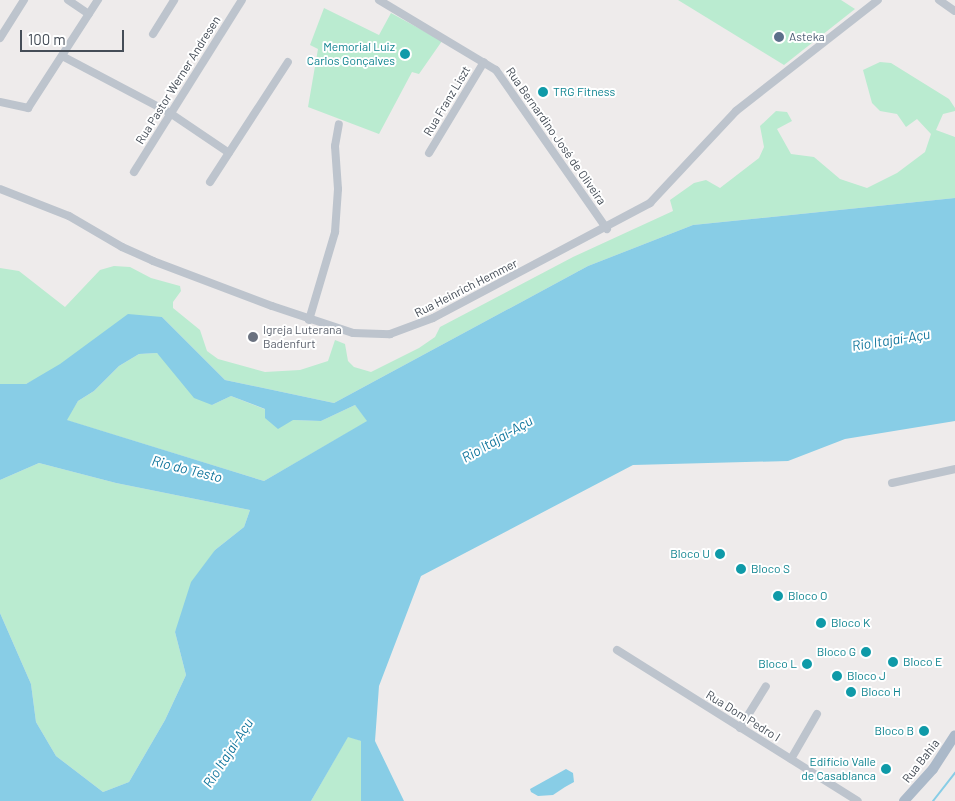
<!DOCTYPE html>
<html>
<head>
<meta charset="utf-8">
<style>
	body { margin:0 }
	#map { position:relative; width:955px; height:801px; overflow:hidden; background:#eeebeb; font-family:Barlow,sans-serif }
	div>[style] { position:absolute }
	.green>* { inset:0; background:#baebd0 }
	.water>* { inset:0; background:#88cde6 }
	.stream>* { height:2px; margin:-1px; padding:0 1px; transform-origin:1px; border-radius:1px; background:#88cde6 }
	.minor>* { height:8px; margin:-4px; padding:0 4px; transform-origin:4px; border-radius:4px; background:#bdc4cd }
	.major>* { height:10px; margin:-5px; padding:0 5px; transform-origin:5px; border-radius:5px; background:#abb9c9 }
	.dots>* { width:14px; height:14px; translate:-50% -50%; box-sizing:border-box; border:2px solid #fff; border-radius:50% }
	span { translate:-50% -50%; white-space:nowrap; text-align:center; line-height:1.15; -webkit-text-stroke:4px #fff; paint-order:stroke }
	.service-label { font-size:12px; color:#4e5e75 }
	.left { translate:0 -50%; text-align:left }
	.culture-label { font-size:12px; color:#0d838f }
	.right { translate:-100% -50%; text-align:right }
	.street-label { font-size:12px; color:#454d57 }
	.worship-label { font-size:12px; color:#5b616d }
	.water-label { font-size:14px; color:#12769d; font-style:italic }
	.scale { position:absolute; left:20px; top:30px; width:104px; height:22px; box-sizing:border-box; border:2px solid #454d57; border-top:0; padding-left:6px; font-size:15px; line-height:18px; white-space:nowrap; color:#454d57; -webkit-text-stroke:4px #fff; paint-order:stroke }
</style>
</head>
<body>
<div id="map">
	<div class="green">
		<div style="clip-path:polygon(678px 0,841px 0,855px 9px,784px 65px)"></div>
		<div style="clip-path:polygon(324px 8px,379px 35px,391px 13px,442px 41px,419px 74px,412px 72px,379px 134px,308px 107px,318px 49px,310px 45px)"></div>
		<div style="clip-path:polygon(880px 62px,891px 63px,949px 99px,955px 108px,955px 111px,943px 114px,936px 130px,955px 137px,955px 198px,693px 225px,588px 266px,334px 403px,225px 380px,162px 317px,26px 384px,0 384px,0 268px,19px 271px,65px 307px,100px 270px,114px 266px,130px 267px,151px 278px,180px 286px,181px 291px,173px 302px,173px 308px,200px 330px,207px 351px,218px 359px,265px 372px,300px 370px,328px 361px,335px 340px,345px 344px,348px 361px,354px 367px,371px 372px,419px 348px,435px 337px,440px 327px,573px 257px,673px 211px,670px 200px,694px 183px,706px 180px,720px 188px,759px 158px,764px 147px,760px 126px,776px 111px,787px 112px,792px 121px,777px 129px,791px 154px,814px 157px,840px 179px,867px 188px,897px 173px,925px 152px,931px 134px,917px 119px,906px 127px,897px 114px,880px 111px,872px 103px,863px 70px)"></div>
		<div style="clip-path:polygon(157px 353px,212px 405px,231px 396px,293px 420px,321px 421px,355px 405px,368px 421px,264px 481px,66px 420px,78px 401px,94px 391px,119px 366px,139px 354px)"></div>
		<div style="clip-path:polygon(39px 463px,116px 483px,250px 510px,244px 527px,215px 550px,175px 632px,186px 675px,165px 720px,129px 782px,103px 792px,56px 756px,36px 722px,31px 684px,0 613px,0 480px)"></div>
		<div style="clip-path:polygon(348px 736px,361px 741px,361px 801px,311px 801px)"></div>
	</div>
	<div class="water">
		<div style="clip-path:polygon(evenodd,955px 198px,955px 421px,845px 439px,788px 461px,633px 465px,421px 576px,379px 686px,375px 741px,404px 801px,361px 801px,361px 741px,348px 737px,311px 801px,0 801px,0 613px,31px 684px,36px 722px,56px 756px,103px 792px,129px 782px,165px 720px,186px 675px,175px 632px,191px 582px,215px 550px,244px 527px,250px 510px,116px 483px,39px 463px,0 480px,0 384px,26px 384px,60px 364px,128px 314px,162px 317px,225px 380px,334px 403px,588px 266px,693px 225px,955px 198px,157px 353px,194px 398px,212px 405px,231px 396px,265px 409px,265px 418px,278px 429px,293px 420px,321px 421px,355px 405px,367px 421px,264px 481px,67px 420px,78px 401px,94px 391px,119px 366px,139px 354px,157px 353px)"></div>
		<div style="clip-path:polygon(566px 769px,573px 773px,574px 782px,565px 787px,553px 795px,538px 796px,531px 792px,530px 789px)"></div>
	</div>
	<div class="stream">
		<div style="left:933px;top:801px;width:36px;rotate:-52deg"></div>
	</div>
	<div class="minor">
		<div style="left:68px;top:0;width:25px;rotate:34deg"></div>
		<div style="left:379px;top:0;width:136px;rotate:30.9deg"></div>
		<div style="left:496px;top:70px;width:194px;rotate:55.1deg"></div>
		<div style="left:939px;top:0;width:19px;rotate:35deg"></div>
		<div style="left:153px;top:34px;width:40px;rotate:-58deg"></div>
		<div style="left:0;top:38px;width:45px;rotate:-57.7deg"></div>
		<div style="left:64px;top:57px;width:120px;rotate:27.8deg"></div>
		<div style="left:170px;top:113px;width:71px;rotate:34.1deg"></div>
		<div style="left:0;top:102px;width:29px;rotate:12deg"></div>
		<div style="left:28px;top:108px;width:129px;rotate:-57.1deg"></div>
		<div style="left:429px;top:153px;width:106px;rotate:-58.9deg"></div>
		<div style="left:134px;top:172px;width:203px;rotate:-57.9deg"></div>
		<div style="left:210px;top:182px;width:143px;rotate:-57deg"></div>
		<div style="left:0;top:189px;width:74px;rotate:21.4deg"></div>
		<div style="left:69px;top:216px;width:61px;rotate:30.3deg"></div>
		<div style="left:122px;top:247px;width:34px;rotate:24deg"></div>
		<div style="left:153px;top:261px;width:127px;rotate:20.7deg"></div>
		<div style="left:272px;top:306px;width:85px;rotate:18.4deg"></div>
		<div style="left:353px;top:333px;width:37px;rotate:2deg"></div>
		<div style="left:390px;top:334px;width:46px;rotate:-20.4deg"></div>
		<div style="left:433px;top:318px;width:246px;rotate:-27.9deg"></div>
		<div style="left:650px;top:203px;width:126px;rotate:-46.9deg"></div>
		<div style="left:736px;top:111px;width:180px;rotate:-38deg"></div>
		<div style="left:309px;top:320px;width:92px;rotate:-73.5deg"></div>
		<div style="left:335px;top:232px;width:43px;rotate:-86deg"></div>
		<div style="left:338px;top:189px;width:43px;rotate:-94deg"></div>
		<div style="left:335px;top:146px;width:22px;rotate:-80deg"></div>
		<div style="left:892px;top:483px;width:65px;rotate:-12.5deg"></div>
		<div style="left:617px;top:650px;width:284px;rotate:32.1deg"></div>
		<div style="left:740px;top:728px;width:49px;rotate:-58.2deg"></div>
		<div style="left:791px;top:759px;width:52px;rotate:-60deg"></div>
	</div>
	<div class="major">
		<div style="left:904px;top:801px;width:43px;rotate:-47.8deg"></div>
		<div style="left:933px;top:769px;width:40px;rotate:-57.1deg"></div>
	</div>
	<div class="dots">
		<div style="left:779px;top:37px;background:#5c6f8a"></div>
		<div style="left:405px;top:54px;background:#0f9aa8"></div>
		<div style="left:543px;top:92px;background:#0f9aa8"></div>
		<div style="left:253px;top:337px;background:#6b7280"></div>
		<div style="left:720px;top:554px;background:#0f9aa8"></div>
		<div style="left:741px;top:569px;background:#0f9aa8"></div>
		<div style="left:778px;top:596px;background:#0f9aa8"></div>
		<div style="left:821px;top:623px;background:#0f9aa8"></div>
		<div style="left:866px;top:652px;background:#0f9aa8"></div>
		<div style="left:893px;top:662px;background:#0f9aa8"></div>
		<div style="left:807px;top:664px;background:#0f9aa8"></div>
		<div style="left:837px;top:676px;background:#0f9aa8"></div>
		<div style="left:851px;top:692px;background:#0f9aa8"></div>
		<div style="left:924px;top:731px;background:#0f9aa8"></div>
		<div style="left:886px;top:769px;background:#0f9aa8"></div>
	</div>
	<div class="service-label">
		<span class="left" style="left:789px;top:37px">Asteka</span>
	</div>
	<div class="culture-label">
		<span class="right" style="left:395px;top:54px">Memorial Luiz<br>Carlos Gonçalves</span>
		<span class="left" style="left:553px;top:92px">TRG Fitness</span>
		<span class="right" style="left:710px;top:554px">Bloco U</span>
		<span class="left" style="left:751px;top:569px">Bloco S</span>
		<span class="left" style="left:788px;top:596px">Bloco O</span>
		<span class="left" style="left:831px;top:623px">Bloco K</span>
		<span class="right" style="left:856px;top:652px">Bloco G</span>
		<span class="left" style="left:903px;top:662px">Bloco E</span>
		<span class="right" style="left:797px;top:664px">Bloco L</span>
		<span class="left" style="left:847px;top:676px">Bloco J</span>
		<span class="left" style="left:861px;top:692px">Bloco H</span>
		<span class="right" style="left:914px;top:731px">Bloco B</span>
		<span class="right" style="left:876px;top:769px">Edifício Valle<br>de Casablanca</span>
	</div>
	<div class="street-label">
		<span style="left:178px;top:80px;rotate:-58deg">Rua Pastor Werner Andresen</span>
		<span style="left:447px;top:101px;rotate:-59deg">Rua Franz Liszt</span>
		<span style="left:556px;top:136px;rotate:55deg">Rua Bernardino José de Oliveira</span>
		<span style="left:466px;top:288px;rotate:-27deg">Rua Heinrich Hemmer</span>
		<span style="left:743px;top:716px;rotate:32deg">Rua Dom Pedro I</span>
		<span style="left:921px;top:761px;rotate:-52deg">Rua Bahia</span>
	</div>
	<div class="worship-label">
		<span class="left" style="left:263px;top:337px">Igreja Luterana<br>Badenfurt</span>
	</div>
	<div class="water-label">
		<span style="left:891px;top:340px;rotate:-9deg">Rio Itajaí-Açu</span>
		<span style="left:497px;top:439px;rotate:-30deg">Rio Itajaí-Açu</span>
		<span style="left:187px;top:469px;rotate:14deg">Rio do Testo</span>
		<span style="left:228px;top:753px;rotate:-57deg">Rio Itajaí-Açu</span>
	</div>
	<div class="scale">100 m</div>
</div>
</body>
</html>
